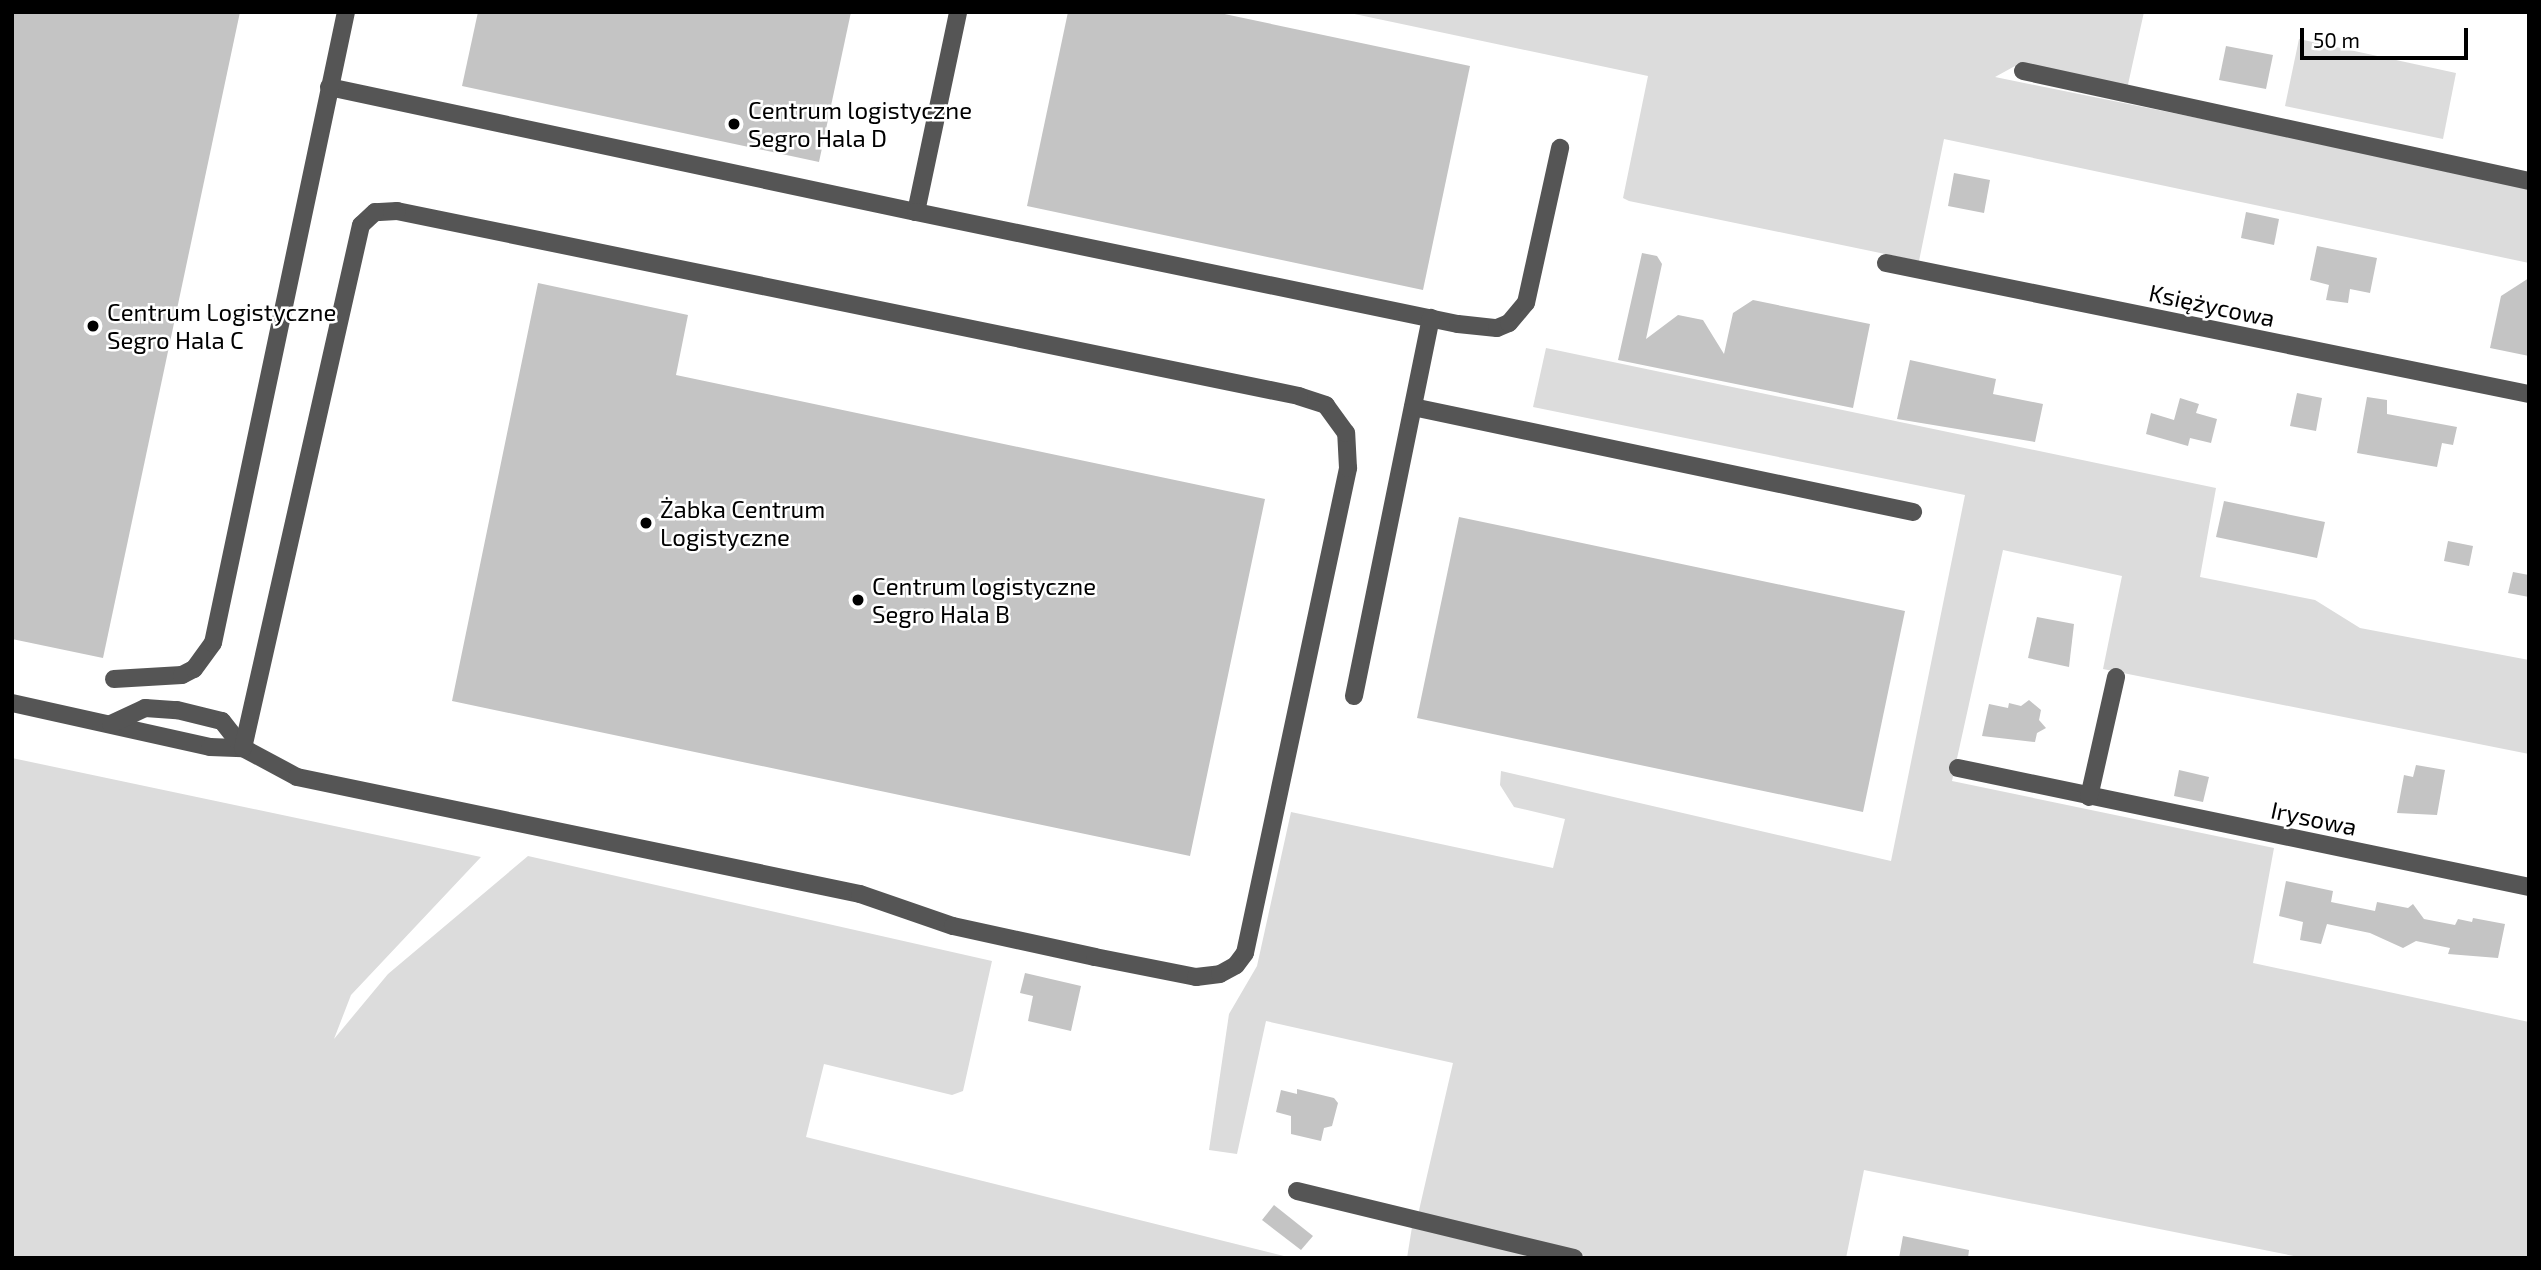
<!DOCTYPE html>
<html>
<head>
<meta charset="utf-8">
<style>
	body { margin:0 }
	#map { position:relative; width:2541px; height:1270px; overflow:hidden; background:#fff; font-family:"Exo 2",sans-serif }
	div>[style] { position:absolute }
	.green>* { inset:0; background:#dcdcdc }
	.building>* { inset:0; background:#c4c4c4 }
	.minor>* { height:18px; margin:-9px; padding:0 9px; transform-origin:9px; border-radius:9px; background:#555 }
	.dots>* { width:19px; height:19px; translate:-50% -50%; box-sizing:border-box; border:4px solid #fff; border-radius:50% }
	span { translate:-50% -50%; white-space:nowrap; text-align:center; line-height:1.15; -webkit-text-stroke:5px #fff; paint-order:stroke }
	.poi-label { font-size:24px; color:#000 }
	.left { translate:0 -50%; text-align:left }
	.street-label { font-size:24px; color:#000 }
	.frame { position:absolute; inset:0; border:14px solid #000; pointer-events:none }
	.scale { position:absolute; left:2300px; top:28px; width:168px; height:32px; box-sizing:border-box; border:4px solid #000; border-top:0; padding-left:9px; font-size:21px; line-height:24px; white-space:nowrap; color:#000; -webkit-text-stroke:5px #fff; paint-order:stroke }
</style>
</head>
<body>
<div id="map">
	<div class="green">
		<div style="clip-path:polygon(1345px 12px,2144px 12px,2127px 89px,2015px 66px,1995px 77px,2529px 185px,2529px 263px,1944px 139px,1919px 261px,1629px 201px,1623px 198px,1648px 76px)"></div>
		<div style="clip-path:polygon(2299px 39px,2456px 73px,2443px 139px,2285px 106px)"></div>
		<div style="clip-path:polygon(1546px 348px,2216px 488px,2200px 577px,2315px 600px,2360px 628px,2529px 660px,2529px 754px,2103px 669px,2122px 576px,2003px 550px,1952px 781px,2274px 848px,2253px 963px,2529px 1022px,2529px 1258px,2304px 1258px,1864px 1170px,1846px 1258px,1594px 1258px,1417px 1219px,1453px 1063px,1266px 1021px,1237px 1154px,1209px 1150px,1229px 1014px,1257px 966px,1291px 812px,1553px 868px,1565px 819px,1514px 807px,1500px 785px,1501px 771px,1891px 861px,1965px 495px,1533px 407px)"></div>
		<div style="clip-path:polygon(12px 758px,481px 857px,351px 995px,334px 1039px,388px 974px,528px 856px,992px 961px,963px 1091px,952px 1095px,824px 1064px,806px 1137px,1292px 1258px,12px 1258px)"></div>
		<div style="clip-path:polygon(1412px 1227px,1551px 1258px,1407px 1258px)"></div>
	</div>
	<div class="building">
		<div style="clip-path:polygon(12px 12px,240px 12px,103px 658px,12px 639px)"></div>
		<div style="clip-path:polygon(478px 12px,851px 12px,819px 162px,462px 86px)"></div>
		<div style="clip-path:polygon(1068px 12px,1215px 12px,1470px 66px,1423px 290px,1027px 206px)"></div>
		<div style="clip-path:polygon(2226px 46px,2273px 55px,2266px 89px,2219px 80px)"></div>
		<div style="clip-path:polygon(1954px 173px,1990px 180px,1984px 213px,1948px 206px)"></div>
		<div style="clip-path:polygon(2246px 212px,2279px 219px,2274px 245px,2241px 238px)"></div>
		<div style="clip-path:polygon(2317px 246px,2377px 258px,2370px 293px,2350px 289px,2348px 303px,2326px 300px,2329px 285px,2310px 280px)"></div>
		<div style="clip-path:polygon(1642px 253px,1657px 256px,1662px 264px,1646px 339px,1678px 315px,1703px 320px,1724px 354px,1733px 313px,1753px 300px,1870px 324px,1853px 408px,1618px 360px)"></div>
		<div style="clip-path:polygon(2529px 278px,2529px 356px,2490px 348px,2501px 296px)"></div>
		<div style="clip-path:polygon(538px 283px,688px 315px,676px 375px,1265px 499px,1190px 856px,452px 701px)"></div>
		<div style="clip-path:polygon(1910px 360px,1996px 379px,1993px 394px,2043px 404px,2035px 442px,1897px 419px)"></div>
		<div style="clip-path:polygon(2297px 393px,2322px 398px,2316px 431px,2290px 426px)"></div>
		<div style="clip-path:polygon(2367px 397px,2387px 400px,2387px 414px,2457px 427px,2453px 445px,2442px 443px,2437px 467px,2357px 453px)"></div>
		<div style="clip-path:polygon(2180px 398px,2199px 404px,2196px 413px,2217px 419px,2211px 443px,2190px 438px,2188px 446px,2146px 434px,2151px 413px,2174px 420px)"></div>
		<div style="clip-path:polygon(2224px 501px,2325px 522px,2317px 558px,2216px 537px)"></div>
		<div style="clip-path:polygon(1459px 517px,1905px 611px,1863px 812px,1417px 718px)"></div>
		<div style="clip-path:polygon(2448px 541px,2473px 546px,2469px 566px,2444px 561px)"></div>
		<div style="clip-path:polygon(2513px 572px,2529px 575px,2529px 597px,2508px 593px)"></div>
		<div style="clip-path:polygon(2037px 617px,2074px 624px,2069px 667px,2028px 658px)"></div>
		<div style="clip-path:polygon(2029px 700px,2041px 710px,2039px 720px,2046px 728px,2037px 733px,2035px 742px,1982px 736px,1989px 704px,2008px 708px,2009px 703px,2021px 706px)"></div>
		<div style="clip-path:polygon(2416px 765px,2445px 770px,2437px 815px,2397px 813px,2404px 775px,2413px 777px)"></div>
		<div style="clip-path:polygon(2179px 770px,2209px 777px,2203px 802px,2174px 796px)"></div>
		<div style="clip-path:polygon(2286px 881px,2333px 891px,2331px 902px,2375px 911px,2377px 902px,2408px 908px,2413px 904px,2424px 919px,2455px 925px,2458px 919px,2472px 922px,2473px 918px,2505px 924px,2498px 958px,2448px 954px,2450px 948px,2416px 941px,2403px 948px,2370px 933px,2327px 924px,2321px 944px,2300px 940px,2303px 922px,2279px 916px)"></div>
		<div style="clip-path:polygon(1025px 973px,1081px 986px,1071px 1031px,1028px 1021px,1033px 996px,1020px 993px)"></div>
		<div style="clip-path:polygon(1297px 1089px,1334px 1098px,1338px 1103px,1332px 1126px,1324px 1128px,1321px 1141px,1291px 1134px,1291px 1116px,1276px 1112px,1281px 1090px,1297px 1094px)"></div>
		<div style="clip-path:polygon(1274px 1205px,1313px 1236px,1301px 1250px,1262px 1220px)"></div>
		<div style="clip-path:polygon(1903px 1236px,1969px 1250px,1968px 1258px,1899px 1258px)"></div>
	</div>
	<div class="minor">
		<div style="left:2023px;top:71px;width:518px;rotate:12.26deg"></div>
		<div style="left:329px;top:87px;width:600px;rotate:12.02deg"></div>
		<div style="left:916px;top:212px;width:204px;rotate:-78.1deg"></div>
		<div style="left:916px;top:212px;width:553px;rotate:11.68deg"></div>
		<div style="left:1458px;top:324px;width:39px;rotate:6deg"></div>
		<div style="left:1497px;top:328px;width:13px;rotate:-23deg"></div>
		<div style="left:1509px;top:323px;width:26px;rotate:-50deg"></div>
		<div style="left:1526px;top:303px;width:159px;rotate:-77.6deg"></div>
		<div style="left:1886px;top:263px;width:656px;rotate:11.52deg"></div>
		<div style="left:1413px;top:407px;width:511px;rotate:11.86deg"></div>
		<div style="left:114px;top:679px;width:68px;rotate:-3.4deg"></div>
		<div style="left:182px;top:675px;width:13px;rotate:-27deg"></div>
		<div style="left:194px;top:669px;width:32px;rotate:-54deg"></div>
		<div style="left:213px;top:643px;width:645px;rotate:-78.1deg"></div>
		<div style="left:1354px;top:696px;width:386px;rotate:-78.5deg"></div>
		<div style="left:12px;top:703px;width:203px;rotate:12.5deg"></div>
		<div style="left:210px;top:747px;width:33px;rotate:2deg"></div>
		<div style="left:111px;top:724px;width:38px;rotate:-25deg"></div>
		<div style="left:145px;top:708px;width:32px;rotate:4deg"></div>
		<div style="left:177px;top:710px;width:46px;rotate:13.7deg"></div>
		<div style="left:222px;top:721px;width:34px;rotate:52deg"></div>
		<div style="left:243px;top:748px;width:61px;rotate:28.2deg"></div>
		<div style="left:297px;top:777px;width:575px;rotate:11.74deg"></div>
		<div style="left:860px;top:894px;width:98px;rotate:19deg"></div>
		<div style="left:953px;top:926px;width:145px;rotate:12.3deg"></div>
		<div style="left:1095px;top:957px;width:103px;rotate:11.2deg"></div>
		<div style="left:1196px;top:977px;width:24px;rotate:-7deg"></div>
		<div style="left:1220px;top:974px;width:18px;rotate:-29deg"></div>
		<div style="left:1236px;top:965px;width:15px;rotate:-53deg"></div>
		<div style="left:1245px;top:953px;width:496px;rotate:-78deg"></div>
		<div style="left:1348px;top:468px;width:35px;rotate:-93deg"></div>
		<div style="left:1346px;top:433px;width:34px;rotate:-126deg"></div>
		<div style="left:1326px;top:405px;width:28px;rotate:-162deg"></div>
		<div style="left:1299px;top:396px;width:921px;rotate:-168.41deg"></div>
		<div style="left:397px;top:211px;width:22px;rotate:177deg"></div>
		<div style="left:375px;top:212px;width:19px;rotate:137deg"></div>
		<div style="left:361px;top:225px;width:536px;rotate:102.71deg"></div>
		<div style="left:1958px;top:768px;width:583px;rotate:11.77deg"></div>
		<div style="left:2089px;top:797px;width:123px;rotate:-77.3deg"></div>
		<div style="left:1297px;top:1191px;width:285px;rotate:13.6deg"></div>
	</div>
	<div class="dots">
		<div style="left:734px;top:124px;background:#000"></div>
		<div style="left:93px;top:326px;background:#000"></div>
		<div style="left:646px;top:523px;background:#000"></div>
		<div style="left:858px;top:600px;background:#000"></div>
	</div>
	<div class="poi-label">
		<span class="left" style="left:748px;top:124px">Centrum logistyczne<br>Segro Hala D</span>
		<span class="left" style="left:107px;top:326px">Centrum Logistyczne<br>Segro Hala C</span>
		<span class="left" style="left:660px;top:523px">Żabka Centrum<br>Logistyczne</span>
		<span class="left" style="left:872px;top:600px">Centrum logistyczne<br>Segro Hala B</span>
	</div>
	<div class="street-label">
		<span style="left:2212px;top:305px;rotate:12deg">Księżycowa</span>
		<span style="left:2314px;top:818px;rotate:12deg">Irysowa</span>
	</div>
	<div class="frame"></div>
	<div class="scale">50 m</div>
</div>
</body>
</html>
